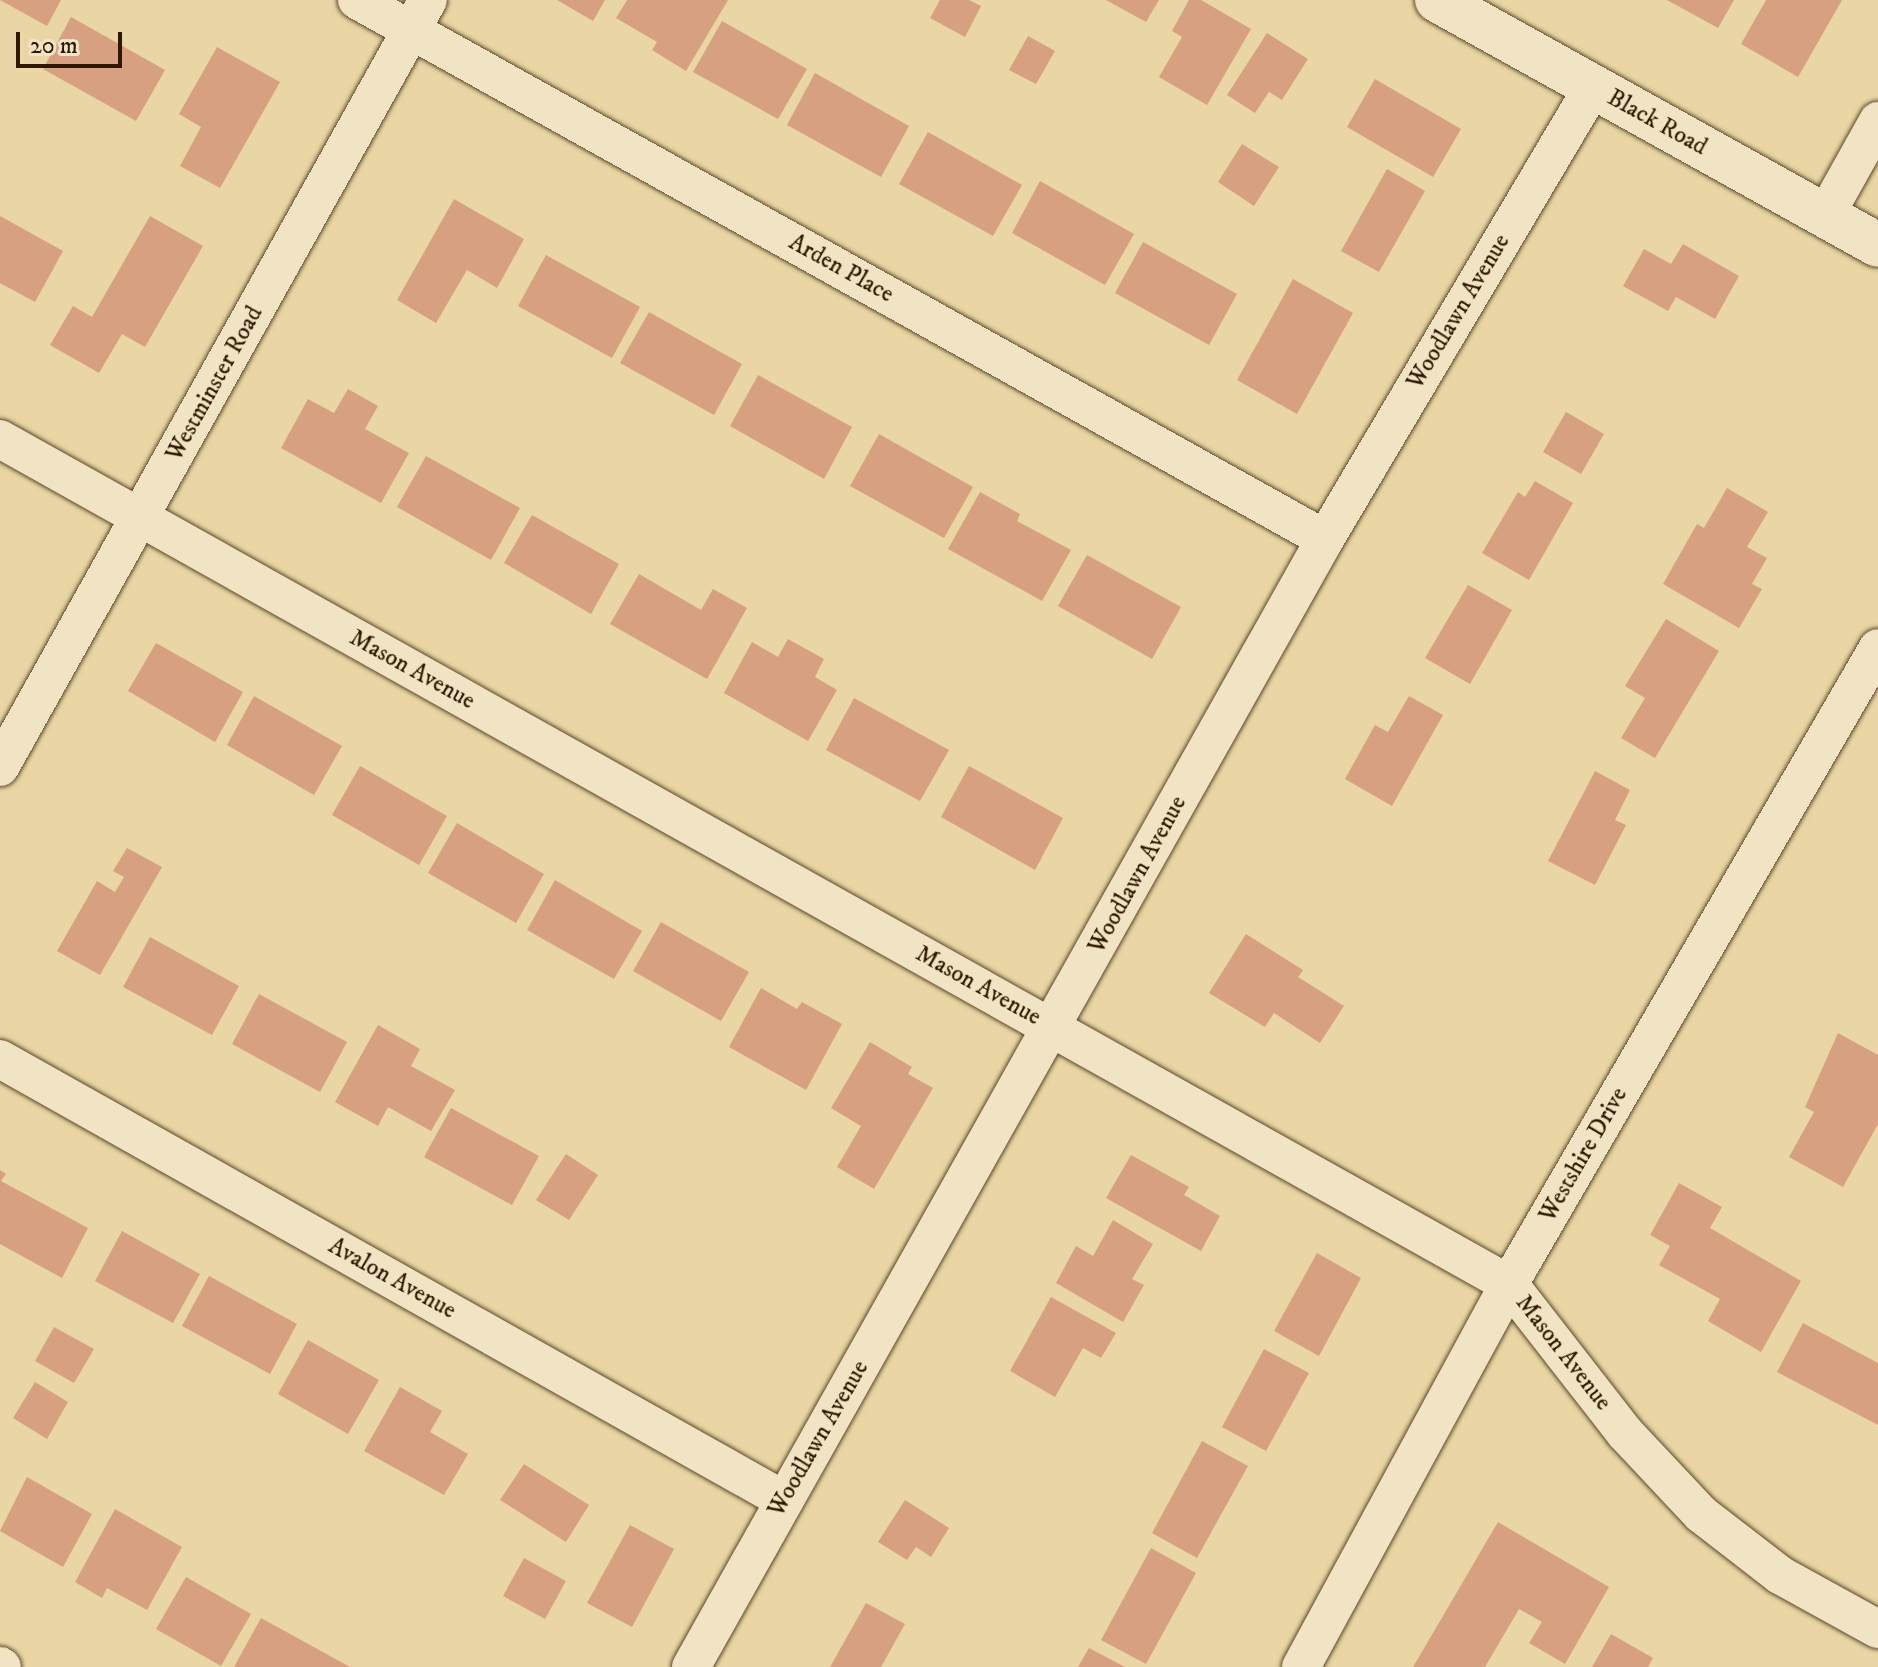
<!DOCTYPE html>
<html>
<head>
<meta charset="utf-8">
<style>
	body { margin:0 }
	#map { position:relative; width:1878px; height:1667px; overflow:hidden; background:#e9d6a4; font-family:"IM FELL DW Pica",serif }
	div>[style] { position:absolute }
	.building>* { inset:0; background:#d7a080 }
	.roads { filter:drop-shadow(0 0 2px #5c4729) drop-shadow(0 0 2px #5c4729) }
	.minor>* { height:38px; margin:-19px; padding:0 19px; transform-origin:19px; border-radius:19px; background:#f1e4c4 }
	.secondary>* { height:44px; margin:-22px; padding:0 22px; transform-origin:22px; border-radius:22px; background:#f1e4c4 }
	span { translate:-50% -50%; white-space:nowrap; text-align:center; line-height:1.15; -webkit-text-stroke:6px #f1e4c4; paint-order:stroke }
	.street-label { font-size:24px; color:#2d1700 }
	.scale { position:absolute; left:16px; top:32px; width:106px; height:36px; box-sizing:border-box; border:4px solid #2d1700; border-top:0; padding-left:10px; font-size:24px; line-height:28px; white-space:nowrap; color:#2d1700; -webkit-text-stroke:6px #f1e4c4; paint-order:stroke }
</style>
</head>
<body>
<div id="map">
	<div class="building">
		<div style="clip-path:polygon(0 0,61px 0,47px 26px)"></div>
		<div style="clip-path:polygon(557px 0,605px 0,593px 21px)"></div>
		<div style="clip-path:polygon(627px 0,728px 0,686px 71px,652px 50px,657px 42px,616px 18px)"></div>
		<div style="clip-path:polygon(940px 0,969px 0,981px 6px,965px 37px,930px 18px)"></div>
		<div style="clip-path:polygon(1106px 0,1159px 0,1146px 22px)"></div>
		<div style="clip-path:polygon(1189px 0,1201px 0,1251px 29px,1207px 105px,1159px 77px,1182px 37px,1172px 31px)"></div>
		<div style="clip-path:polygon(1667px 0,1734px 0,1718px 28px)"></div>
		<div style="clip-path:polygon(1766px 0,1842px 0,1798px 77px,1741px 44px)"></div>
		<div style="clip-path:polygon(71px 17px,165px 70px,136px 121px,43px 69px)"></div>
		<div style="clip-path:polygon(722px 21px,807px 69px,778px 119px,693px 72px)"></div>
		<div style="clip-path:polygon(1267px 33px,1308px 59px,1282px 100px,1269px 92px,1255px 113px,1227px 95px)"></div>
		<div style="clip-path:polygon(1028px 36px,1055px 51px,1036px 84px,1009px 70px)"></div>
		<div style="clip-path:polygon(217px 47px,280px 82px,220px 188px,180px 166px,201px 127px,179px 114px)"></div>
		<div style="clip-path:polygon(815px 73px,909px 126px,881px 177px,787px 125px)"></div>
		<div style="clip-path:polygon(1375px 79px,1461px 129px,1433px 177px,1347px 127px)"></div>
		<div style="clip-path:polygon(928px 132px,1022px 185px,993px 236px,899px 184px)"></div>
		<div style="clip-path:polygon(1242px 144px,1279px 167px,1254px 206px,1218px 182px)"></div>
		<div style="clip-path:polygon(1387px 169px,1425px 191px,1379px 272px,1341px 251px)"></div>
		<div style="clip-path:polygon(1040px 181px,1134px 234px,1105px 285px,1012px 233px)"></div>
		<div style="clip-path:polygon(454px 199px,524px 239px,497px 288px,467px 270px,436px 323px,397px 300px)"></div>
		<div style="clip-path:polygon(0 216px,63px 251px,35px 302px,0 283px)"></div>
		<div style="clip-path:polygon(150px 216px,203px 246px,145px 347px,122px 334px,99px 373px,50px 345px,73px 306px,92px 317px)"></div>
		<div style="clip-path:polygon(1143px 242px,1237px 294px,1209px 345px,1115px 293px)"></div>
		<div style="clip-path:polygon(1683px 244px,1739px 276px,1715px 319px,1676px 297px,1668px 311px,1623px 286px,1644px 249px,1671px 264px)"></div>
		<div style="clip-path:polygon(546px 255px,640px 307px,612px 358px,518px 306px)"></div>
		<div style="clip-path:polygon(1293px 279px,1353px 313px,1297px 414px,1237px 380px)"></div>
		<div style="clip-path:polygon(649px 312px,742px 364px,714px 415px,620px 363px)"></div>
		<div style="clip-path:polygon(758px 375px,852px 427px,824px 479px,730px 426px)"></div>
		<div style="clip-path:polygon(348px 389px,378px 406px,365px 429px,409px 453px,381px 503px,281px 448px,308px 399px,334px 413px)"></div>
		<div style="clip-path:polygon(1566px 412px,1604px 434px,1581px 474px,1543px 452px)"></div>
		<div style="clip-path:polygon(879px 434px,973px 487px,944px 538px,850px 486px)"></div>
		<div style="clip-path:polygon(426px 456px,520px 508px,491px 560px,397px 507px)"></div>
		<div style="clip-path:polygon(1535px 481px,1573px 503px,1529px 580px,1482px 553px,1518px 492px,1525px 497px)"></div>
		<div style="clip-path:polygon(1727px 488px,1768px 512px,1747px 547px,1767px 558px,1752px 584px,1762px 589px,1739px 628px,1663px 584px,1697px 524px,1704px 528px)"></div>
		<div style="clip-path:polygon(980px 492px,1020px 514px,1017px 521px,1071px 550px,1042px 601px,948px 549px)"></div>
		<div style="clip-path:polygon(532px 515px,619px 564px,591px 614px,504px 563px)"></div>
		<div style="clip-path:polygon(1087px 555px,1181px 607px,1152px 659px,1058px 606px)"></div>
		<div style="clip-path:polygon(639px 574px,701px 610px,713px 589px,747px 608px,707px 679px,610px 624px)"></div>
		<div style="clip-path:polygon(1468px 585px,1512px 610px,1470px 684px,1425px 658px)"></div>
		<div style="clip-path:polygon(1666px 619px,1719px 651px,1655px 758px,1621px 738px,1645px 698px,1625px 686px)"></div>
		<div style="clip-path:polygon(788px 639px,824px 659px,815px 677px,837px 690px,808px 741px,724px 693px,752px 642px,778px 657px)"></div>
		<div style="clip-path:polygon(156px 643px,243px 692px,215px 742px,128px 691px)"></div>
		<div style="clip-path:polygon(254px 696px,342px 746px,314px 795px,227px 745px)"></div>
		<div style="clip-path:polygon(1409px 696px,1443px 715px,1392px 806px,1345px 779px,1375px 725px,1388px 732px)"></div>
		<div style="clip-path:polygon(854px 698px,949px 750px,920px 801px,826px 750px)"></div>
		<div style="clip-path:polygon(360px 766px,447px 816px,419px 865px,332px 815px)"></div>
		<div style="clip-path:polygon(969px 766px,1063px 818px,1035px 870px,941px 817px)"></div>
		<div style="clip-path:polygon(1595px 771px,1630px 790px,1615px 820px,1626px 825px,1595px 885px,1548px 861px)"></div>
		<div style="clip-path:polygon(457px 823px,544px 874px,516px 923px,428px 873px)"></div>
		<div style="clip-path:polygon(127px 848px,162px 867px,100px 975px,57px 951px,97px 881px,115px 892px,124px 877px,113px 871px)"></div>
		<div style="clip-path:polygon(555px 880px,642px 931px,614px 979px,527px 930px)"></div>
		<div style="clip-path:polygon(661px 922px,749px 972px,721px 1021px,633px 971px)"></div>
		<div style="clip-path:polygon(1246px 934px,1303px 970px,1298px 977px,1344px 1006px,1320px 1043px,1274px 1013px,1265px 1027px,1209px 993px)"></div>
		<div style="clip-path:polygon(150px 937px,239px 986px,212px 1035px,123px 987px)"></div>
		<div style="clip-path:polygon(761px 988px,797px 1009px,802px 1002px,842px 1024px,806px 1090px,729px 1047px)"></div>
		<div style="clip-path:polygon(259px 994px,347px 1042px,320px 1092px,232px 1044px)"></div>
		<div style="clip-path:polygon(378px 1025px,420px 1049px,411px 1066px,455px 1090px,431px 1131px,388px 1107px,378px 1126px,335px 1102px)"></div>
		<div style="clip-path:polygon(1838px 1033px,1878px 1055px,1878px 1124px,1843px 1187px,1789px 1157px,1814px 1112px,1805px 1107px)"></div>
		<div style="clip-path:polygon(870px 1042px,912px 1067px,908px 1074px,933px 1088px,874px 1189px,837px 1167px,861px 1126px,831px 1108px)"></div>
		<div style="clip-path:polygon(451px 1108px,539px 1156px,512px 1205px,424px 1157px)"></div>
		<div style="clip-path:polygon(566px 1154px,598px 1175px,569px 1220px,536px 1200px)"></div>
		<div style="clip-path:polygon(1131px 1155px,1189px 1187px,1184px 1195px,1220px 1216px,1201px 1251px,1106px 1198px)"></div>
		<div style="clip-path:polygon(0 1170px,6px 1174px,1px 1181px,88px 1228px,62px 1278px,0 1244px)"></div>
		<div style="clip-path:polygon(1679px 1183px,1722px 1207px,1710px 1228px,1801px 1281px,1761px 1352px,1708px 1321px,1720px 1299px,1659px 1265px,1670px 1246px,1650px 1235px)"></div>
		<div style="clip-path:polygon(1113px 1220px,1153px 1244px,1132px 1279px,1144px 1285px,1123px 1322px,1056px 1283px,1076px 1246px,1093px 1256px)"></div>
		<div style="clip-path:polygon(122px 1231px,200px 1274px,173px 1323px,95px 1281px)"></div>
		<div style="clip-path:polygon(1317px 1253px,1361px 1278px,1319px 1356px,1274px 1331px)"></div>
		<div style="clip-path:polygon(209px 1276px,297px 1324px,270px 1374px,182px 1326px)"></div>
		<div style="clip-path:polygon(1051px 1297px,1116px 1333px,1101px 1358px,1083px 1348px,1055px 1397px,1010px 1371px)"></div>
		<div style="clip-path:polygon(1803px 1323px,1878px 1363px,1878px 1425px,1777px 1372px)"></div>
		<div style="clip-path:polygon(54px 1327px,94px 1349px,74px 1383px,35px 1361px)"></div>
		<div style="clip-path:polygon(308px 1340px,379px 1380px,348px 1434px,278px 1394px)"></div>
		<div style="clip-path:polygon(1264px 1349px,1309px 1373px,1266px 1451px,1222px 1427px)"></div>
		<div style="clip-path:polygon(35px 1382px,68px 1402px,47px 1439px,13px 1418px)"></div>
		<div style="clip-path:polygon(400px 1387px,442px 1411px,430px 1432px,468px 1454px,444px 1495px,364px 1451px)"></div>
		<div style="clip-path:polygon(1202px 1441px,1248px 1466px,1197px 1558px,1152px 1533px)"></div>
		<div style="clip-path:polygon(524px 1464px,589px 1505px,566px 1542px,500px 1500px)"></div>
		<div style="clip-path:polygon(27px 1477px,92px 1514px,63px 1567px,0 1531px)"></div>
		<div style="clip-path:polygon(905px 1500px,949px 1528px,931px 1557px,916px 1547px,907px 1560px,878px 1542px)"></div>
		<div style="clip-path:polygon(115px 1509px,182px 1547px,147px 1610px,107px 1588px,102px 1598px,75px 1582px)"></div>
		<div style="clip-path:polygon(1498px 1522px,1609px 1587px,1565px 1664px,1529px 1643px,1542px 1622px,1519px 1609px,1485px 1667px,1413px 1667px)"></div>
		<div style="clip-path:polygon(630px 1525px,674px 1549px,632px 1627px,587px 1603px)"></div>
		<div style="clip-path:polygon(1151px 1548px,1196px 1573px,1146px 1664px,1101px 1640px)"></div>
		<div style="clip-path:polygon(524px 1558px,566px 1581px,545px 1619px,503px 1596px)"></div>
		<div style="clip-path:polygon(186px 1577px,251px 1614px,221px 1666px,156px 1629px)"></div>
		<div style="clip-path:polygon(866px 1603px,905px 1624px,881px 1667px,830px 1667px)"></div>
		<div style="clip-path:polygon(261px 1618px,350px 1667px,234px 1667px)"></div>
		<div style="clip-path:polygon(1611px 1634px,1653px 1658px,1648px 1667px,1592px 1667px)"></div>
		<div style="clip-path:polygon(1089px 1648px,1125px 1667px,1078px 1667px)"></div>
	</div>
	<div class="roads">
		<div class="minor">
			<div style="left:357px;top:0;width:1108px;rotate:29.11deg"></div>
			<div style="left:1825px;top:216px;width:109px;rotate:-60.8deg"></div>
			<div style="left:0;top:439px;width:1729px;rotate:29.25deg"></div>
			<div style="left:1509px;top:1284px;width:189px;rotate:52.1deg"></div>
			<div style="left:1625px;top:1433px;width:111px;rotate:46.8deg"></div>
			<div style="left:1701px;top:1514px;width:100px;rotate:37.7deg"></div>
			<div style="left:1780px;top:1575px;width:112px;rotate:28.9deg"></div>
			<div style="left:0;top:767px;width:878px;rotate:-60.84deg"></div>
			<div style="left:0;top:1059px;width:900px;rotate:29.36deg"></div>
			<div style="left:0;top:1666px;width:2px;rotate:27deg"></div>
			<div style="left:691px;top:1667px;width:1294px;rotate:-60.66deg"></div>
			<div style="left:1325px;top:539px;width:525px;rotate:-59.34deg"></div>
			<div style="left:1301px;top:1667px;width:436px;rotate:-61.5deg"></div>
			<div style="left:1509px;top:1284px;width:735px;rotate:-59.88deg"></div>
		</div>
		<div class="secondary">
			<div style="left:1437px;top:0;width:504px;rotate:29.05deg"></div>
		</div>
	</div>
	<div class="street-label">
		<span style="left:1657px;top:123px;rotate:29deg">Black Road</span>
		<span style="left:841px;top:269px;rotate:29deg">Arden Place</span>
		<span style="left:1459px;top:312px;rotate:-59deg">Woodlawn Avenue</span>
		<span style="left:215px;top:384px;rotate:-61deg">Westminster Road</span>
		<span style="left:412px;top:670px;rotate:29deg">Mason Avenue</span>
		<span style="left:1138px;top:875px;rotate:-61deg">Woodlawn Avenue</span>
		<span style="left:978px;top:986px;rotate:29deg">Mason Avenue</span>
		<span style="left:1584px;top:1155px;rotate:-60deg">Westshire Drive</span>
		<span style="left:392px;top:1279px;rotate:29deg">Avalon Avenue</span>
		<span style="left:1563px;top:1353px;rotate:52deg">Mason Avenue</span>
		<span style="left:819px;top:1439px;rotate:-60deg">Woodlawn Avenue</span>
	</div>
	<div class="scale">20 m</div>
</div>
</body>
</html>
